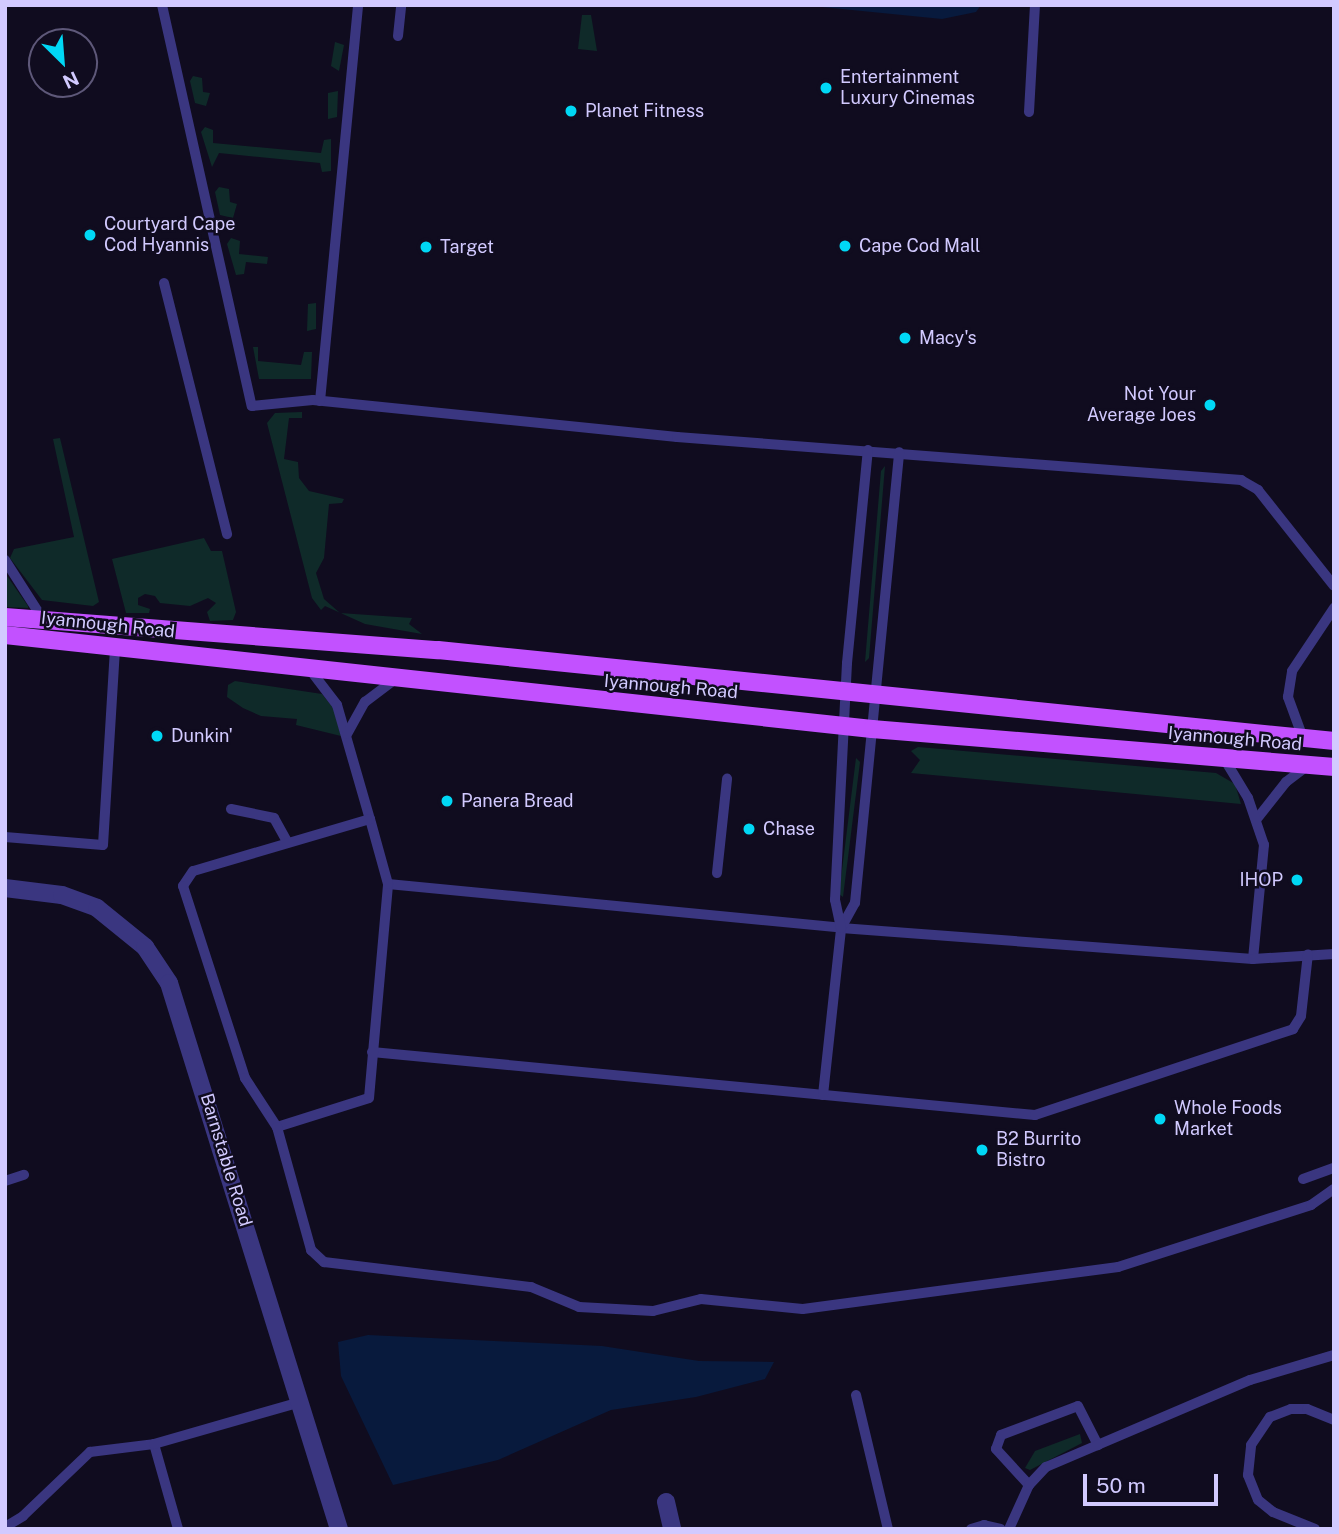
<!DOCTYPE html>
<html>
<head>
<meta charset="utf-8">
<style>
	body { margin:0 }
	#map { position:relative; width:1339px; height:1534px; overflow:hidden; background:#100c1f; font-family:"Public Sans",sans-serif }
	div>[style] { position:absolute }
	.green>* { inset:0; background:#0f2a29 }
	.water>* { inset:0; background:#081a3d }
	.service>* { height:10px; margin:-5px; padding:0 5px; transform-origin:5px; border-radius:5px; background:#3a3680 }
	.minor>* { height:18px; margin:-9px; padding:0 9px; transform-origin:9px; border-radius:9px; background:#3a3680 }
	.primary>* { height:18px; margin:-9px; padding:0 9px; transform-origin:9px; border-radius:9px; background:#c251ff }
	.dots>* { width:19px; height:19px; translate:-50% -50%; box-sizing:border-box; border:4px solid #100c1f; border-radius:50% }
	span { translate:-50% -50%; white-space:nowrap; text-align:center; line-height:1.15; -webkit-text-stroke:5px #100c1f; paint-order:stroke }
	.poi-label { font-size:18px; color:#d2caff }
	.left { translate:0 -50%; text-align:left }
	.right { translate:-100% -50%; text-align:right }
	.street-label { font-size:18px; color:#d2caff }
	.frame { position:absolute; inset:0; border:7px solid #d2caff; pointer-events:none }
	.north { position:absolute; left:28px; top:28px; width:70px; height:70px; box-sizing:border-box; background:#100c1f; border:2px solid #5e5879; border-radius:50%; rotate:155deg; font-size:19px; font-weight:700; line-height:28px; text-align:center; color:#d2caff }
	.north::after { content:''; display:block; margin:auto; width:24px; height:32px; background:#00d8f5; clip-path:polygon(50% 0,100% 100%,50% 72%,0 100%) }
	.scale { position:absolute; left:1083px; top:1474px; width:135px; height:32px; box-sizing:border-box; border:4px solid #d2caff; border-top:0; padding-left:9px; font-size:21px; line-height:24px; white-space:nowrap; color:#d2caff; -webkit-text-stroke:5px #100c1f; paint-order:stroke }
</style>
</head>
<body>
<div id="map">
	<div class="green">
		<div style="clip-path:polygon(582px 15px,591px 15px,597px 51px,578px 49px)"></div>
		<div style="clip-path:polygon(335px 42px,344px 45px,339px 71px,331px 66px)"></div>
		<div style="clip-path:polygon(193px 76px,202px 78px,203px 92px,210px 93px,206px 106px,195px 103px,190px 81px)"></div>
		<div style="clip-path:polygon(338px 91px,337px 117px,328px 119px,328px 93px)"></div>
		<div style="clip-path:polygon(205px 127px,213px 130px,213px 143px,321px 153px,324px 140px,331px 139px,331px 171px,322px 172px,320px 163px,219px 153px,212px 167px,201px 132px)"></div>
		<div style="clip-path:polygon(219px 187px,229px 189px,230px 202px,237px 204px,233px 218px,220px 215px,215px 192px)"></div>
		<div style="clip-path:polygon(231px 238px,240px 241px,239px 254px,268px 257px,267px 264px,246px 262px,244px 274px,236px 275px,227px 244px)"></div>
		<div style="clip-path:polygon(316px 303px,316px 329px,307px 331px,308px 304px)"></div>
		<div style="clip-path:polygon(253px 347px,258px 347px,258px 361px,301px 365px,304px 352px,312px 352px,311px 379px,259px 379px)"></div>
		<div style="clip-path:polygon(302px 412px,302px 418px,289px 418px,284px 459px,298px 462px,299px 478px,309px 491px,344px 499px,342px 503px,329px 504px,324px 558px,316px 573px,324px 599px,340px 613px,412px 618px,409px 624px,422px 634px,365px 624px,325px 606px,321px 610px,312px 598px,267px 423px,275px 413px)"></div>
		<div style="clip-path:polygon(60px 438px,99px 602px,93px 606px,42px 600px,10px 558px,14px 549px,74px 537px,53px 439px)"></div>
		<div style="clip-path:polygon(885px 466px,869px 658px,865px 662px,881px 471px)"></div>
		<div style="clip-path:polygon(204px 538px,211px 551px,222px 551px,236px 612px,233px 620px,210px 621px,207px 612px,216px 603px,208px 598px,190px 606px,160px 603px,155px 596px,145px 594px,138px 598px,138px 605px,150px 609px,149px 613px,126px 613px,112px 559px)"></div>
		<div style="clip-path:polygon(5px 573px,28px 606px,28px 608px,5px 607px)"></div>
		<div style="clip-path:polygon(235px 681px,322px 694px,334px 709px,341px 736px,296px 725px,297px 719px,261px 716px,243px 708px,227px 697px,228px 685px)"></div>
		<div style="clip-path:polygon(918px 747px,1216px 773px,1235px 784px,1241px 804px,911px 773px,920px 760px,911px 751px)"></div>
		<div style="clip-path:polygon(856px 758px,860px 762px,843px 897px,839px 894px)"></div>
		<div style="clip-path:polygon(1080px 1434px,1082px 1443px,1030px 1470px,1025px 1468px,1035px 1451px)"></div>
	</div>
	<div class="water">
		<div style="clip-path:polygon(802px 5px,981px 5px,976px 12px,942px 19px)"></div>
		<div style="clip-path:polygon(368px 1335px,602px 1346px,699px 1361px,774px 1362px,765px 1379px,696px 1397px,611px 1410px,498px 1460px,393px 1485px,341px 1376px,338px 1342px)"></div>
	</div>
	<div class="service">
		<div style="left:162px;top:5px;width:411px;rotate:77.4deg"></div>
		<div style="left:252px;top:406px;width:61px;rotate:-5.6deg"></div>
		<div style="left:313px;top:400px;width:366px;rotate:5.8deg"></div>
		<div style="left:677px;top:437px;width:566px;rotate:4.36deg"></div>
		<div style="left:1241px;top:480px;width:20px;rotate:30deg"></div>
		<div style="left:1258px;top:490px;width:122px;rotate:51.6deg"></div>
		<div style="left:398px;top:36px;width:31px;rotate:-84deg"></div>
		<div style="left:1029px;top:112px;width:107px;rotate:-86.8deg"></div>
		<div style="left:164px;top:283px;width:259px;rotate:75.9deg"></div>
		<div style="left:320px;top:401px;width:398px;rotate:-84.5deg"></div>
		<div style="left:5px;top:560px;width:72px;rotate:57.4deg"></div>
		<div style="left:311px;top:671px;width:43px;rotate:52.6deg"></div>
		<div style="left:337px;top:705px;width:119px;rotate:73.9deg"></div>
		<div style="left:347px;top:734px;width:37px;rotate:-61deg"></div>
		<div style="left:365px;top:702px;width:36px;rotate:-37deg"></div>
		<div style="left:1303px;top:738px;width:44px;rotate:-110.1deg"></div>
		<div style="left:1288px;top:697px;width:26px;rotate:-81deg"></div>
		<div style="left:1292px;top:671px;width:76px;rotate:-56.3deg"></div>
		<div style="left:231px;top:809px;width:44px;rotate:11.8deg"></div>
		<div style="left:274px;top:818px;width:26px;rotate:61deg"></div>
		<div style="left:1256px;top:820px;width:48px;rotate:-51.7deg"></div>
		<div style="left:1286px;top:782px;width:26px;rotate:-37deg"></div>
		<div style="left:5px;top:837px;width:98px;rotate:4.7deg"></div>
		<div style="left:103px;top:845px;width:199px;rotate:-86.5deg"></div>
		<div style="left:717px;top:873px;width:95px;rotate:-83.9deg"></div>
		<div style="left:388px;top:884px;width:455px;rotate:5.5deg"></div>
		<div style="left:841px;top:928px;width:413px;rotate:4.3deg"></div>
		<div style="left:1253px;top:959px;width:115px;rotate:-84.5deg"></div>
		<div style="left:1264px;top:845px;width:50px;rotate:-108.8deg"></div>
		<div style="left:1248px;top:798px;width:44px;rotate:-121.2deg"></div>
		<div style="left:841px;top:928px;width:29px;rotate:-61deg"></div>
		<div style="left:855px;top:903px;width:453px;rotate:-84.4deg"></div>
		<div style="left:1253px;top:959px;width:81px;rotate:-3.5deg"></div>
		<div style="left:372px;top:1052px;width:666px;rotate:5.43deg"></div>
		<div style="left:1035px;top:1115px;width:272px;rotate:-18.4deg"></div>
		<div style="left:1293px;top:1029px;width:15px;rotate:-58deg"></div>
		<div style="left:1301px;top:1016px;width:62px;rotate:-83.6deg"></div>
		<div style="left:823px;top:1095px;width:168px;rotate:-83.8deg"></div>
		<div style="left:841px;top:928px;width:29px;rotate:-102deg"></div>
		<div style="left:835px;top:900px;width:237px;rotate:-87.1deg"></div>
		<div style="left:847px;top:663px;width:214px;rotate:-84.4deg"></div>
		<div style="left:277px;top:1127px;width:96px;rotate:-17.5deg"></div>
		<div style="left:369px;top:1098px;width:215px;rotate:-84.9deg"></div>
		<div style="left:388px;top:884px;width:67px;rotate:-105.5deg"></div>
		<div style="left:370px;top:819px;width:184px;rotate:163.6deg"></div>
		<div style="left:193px;top:871px;width:18px;rotate:124deg"></div>
		<div style="left:183px;top:886px;width:202px;rotate:72.1deg"></div>
		<div style="left:245px;top:1078px;width:59px;rotate:56.9deg"></div>
		<div style="left:277px;top:1127px;width:128px;rotate:74.5deg"></div>
		<div style="left:311px;top:1250px;width:18px;rotate:43deg"></div>
		<div style="left:324px;top:1262px;width:209px;rotate:6.9deg"></div>
		<div style="left:531px;top:1287px;width:52px;rotate:22.6deg"></div>
		<div style="left:579px;top:1307px;width:74px;rotate:3.1deg"></div>
		<div style="left:653px;top:1311px;width:49px;rotate:-14deg"></div>
		<div style="left:701px;top:1299px;width:102px;rotate:5.6deg"></div>
		<div style="left:803px;top:1309px;width:318px;rotate:-7.6deg"></div>
		<div style="left:1118px;top:1267px;width:203px;rotate:-17.8deg"></div>
		<div style="left:1311px;top:1205px;width:28px;rotate:-35deg"></div>
		<div style="left:1303px;top:1179px;width:33px;rotate:-20deg"></div>
		<div style="left:5px;top:1181px;width:20px;rotate:-18deg"></div>
		<div style="left:856px;top:1395px;width:138px;rotate:76.6deg"></div>
		<div style="left:154px;top:1444px;width:88px;rotate:74.2deg"></div>
		<div style="left:1029px;top:1485px;width:49px;rotate:-132.5deg"></div>
		<div style="left:996px;top:1449px;width:15px;rotate:-70deg"></div>
		<div style="left:1001px;top:1435px;width:82px;rotate:-20.6deg"></div>
		<div style="left:1078px;top:1406px;width:44px;rotate:62.9deg"></div>
		<div style="left:5px;top:1527px;width:21px;rotate:-31deg"></div>
		<div style="left:23px;top:1516px;width:93px;rotate:-43.7deg"></div>
		<div style="left:90px;top:1452px;width:64px;rotate:-7.1deg"></div>
		<div style="left:154px;top:1444px;width:152px;rotate:-16deg"></div>
		<div style="left:971px;top:1529px;width:14px;rotate:-17deg"></div>
		<div style="left:984px;top:1525px;width:17px;rotate:13deg"></div>
		<div style="left:1009px;top:1529px;width:48px;rotate:-65.6deg"></div>
		<div style="left:1029px;top:1485px;width:25px;rotate:-47deg"></div>
		<div style="left:1046px;top:1467px;width:222px;rotate:-23.1deg"></div>
		<div style="left:1250px;top:1380px;width:88px;rotate:-16.6deg"></div>
		<div style="left:1315px;top:1529px;width:45px;rotate:-158deg"></div>
		<div style="left:1273px;top:1512px;width:19px;rotate:-141deg"></div>
		<div style="left:1258px;top:1500px;width:27px;rotate:-112deg"></div>
		<div style="left:1248px;top:1475px;width:30px;rotate:-84deg"></div>
		<div style="left:1251px;top:1445px;width:34px;rotate:-56deg"></div>
		<div style="left:1270px;top:1417px;width:22px;rotate:-21deg"></div>
		<div style="left:1291px;top:1409px;width:16px"></div>
		<div style="left:1307px;top:1409px;width:29px;rotate:22deg"></div>
	</div>
	<div class="minor">
		<div style="left:5px;top:888px;width:57px;rotate:7deg"></div>
		<div style="left:62px;top:895px;width:37px;rotate:20deg"></div>
		<div style="left:97px;top:908px;width:62px;rotate:39.1deg"></div>
		<div style="left:145px;top:947px;width:43px;rotate:56.3deg"></div>
		<div style="left:169px;top:983px;width:572px;rotate:72.71deg"></div>
		<div style="left:666px;top:1502px;width:28px;rotate:77deg"></div>
	</div>
	<div class="primary">
		<div style="left:5px;top:617px;width:434px;rotate:4.4deg"></div>
		<div style="left:438px;top:650px;width:901px;rotate:5.8deg"></div>
		<div style="left:5px;top:635px;width:872px;rotate:6.19deg"></div>
		<div style="left:872px;top:729px;width:464px;rotate:4.7deg"></div>
	</div>
	<div class="dots">
		<div style="left:826px;top:88px;background:#00d8f5"></div>
		<div style="left:571px;top:111px;background:#00d8f5"></div>
		<div style="left:90px;top:235px;background:#00d8f5"></div>
		<div style="left:845px;top:246px;background:#00d8f5"></div>
		<div style="left:426px;top:247px;background:#00d8f5"></div>
		<div style="left:905px;top:338px;background:#00d8f5"></div>
		<div style="left:1210px;top:405px;background:#00d8f5"></div>
		<div style="left:157px;top:736px;background:#00d8f5"></div>
		<div style="left:447px;top:801px;background:#00d8f5"></div>
		<div style="left:749px;top:829px;background:#00d8f5"></div>
		<div style="left:1297px;top:880px;background:#00d8f5"></div>
		<div style="left:1160px;top:1119px;background:#00d8f5"></div>
		<div style="left:982px;top:1150px;background:#00d8f5"></div>
	</div>
	<div class="poi-label">
		<span class="left" style="left:840px;top:88px">Entertainment<br>Luxury Cinemas</span>
		<span class="left" style="left:585px;top:111px">Planet Fitness</span>
		<span class="left" style="left:104px;top:235px">Courtyard Cape<br>Cod Hyannis</span>
		<span class="left" style="left:859px;top:246px">Cape Cod Mall</span>
		<span class="left" style="left:440px;top:247px">Target</span>
		<span class="left" style="left:919px;top:338px">Macy's</span>
		<span class="right" style="left:1196px;top:405px">Not Your<br>Average Joes</span>
		<span class="left" style="left:171px;top:736px">Dunkin'</span>
		<span class="left" style="left:461px;top:801px">Panera Bread</span>
		<span class="left" style="left:763px;top:829px">Chase</span>
		<span class="right" style="left:1283px;top:880px">IHOP</span>
		<span class="left" style="left:1174px;top:1119px">Whole Foods<br>Market</span>
		<span class="left" style="left:996px;top:1150px">B2 Burrito<br>Bistro</span>
	</div>
	<div class="street-label">
		<span style="left:108px;top:625px;rotate:6deg">Iyannough Road</span>
		<span style="left:671px;top:687px;rotate:5deg">Iyannough Road</span>
		<span style="left:1235px;top:739px;rotate:5deg">Iyannough Road</span>
		<span style="left:226px;top:1160px;rotate:73deg">Barnstable Road</span>
	</div>
	<div class="frame"></div>
	<div class="north">N</div>
	<div class="scale">50 m</div>
</div>
</body>
</html>
